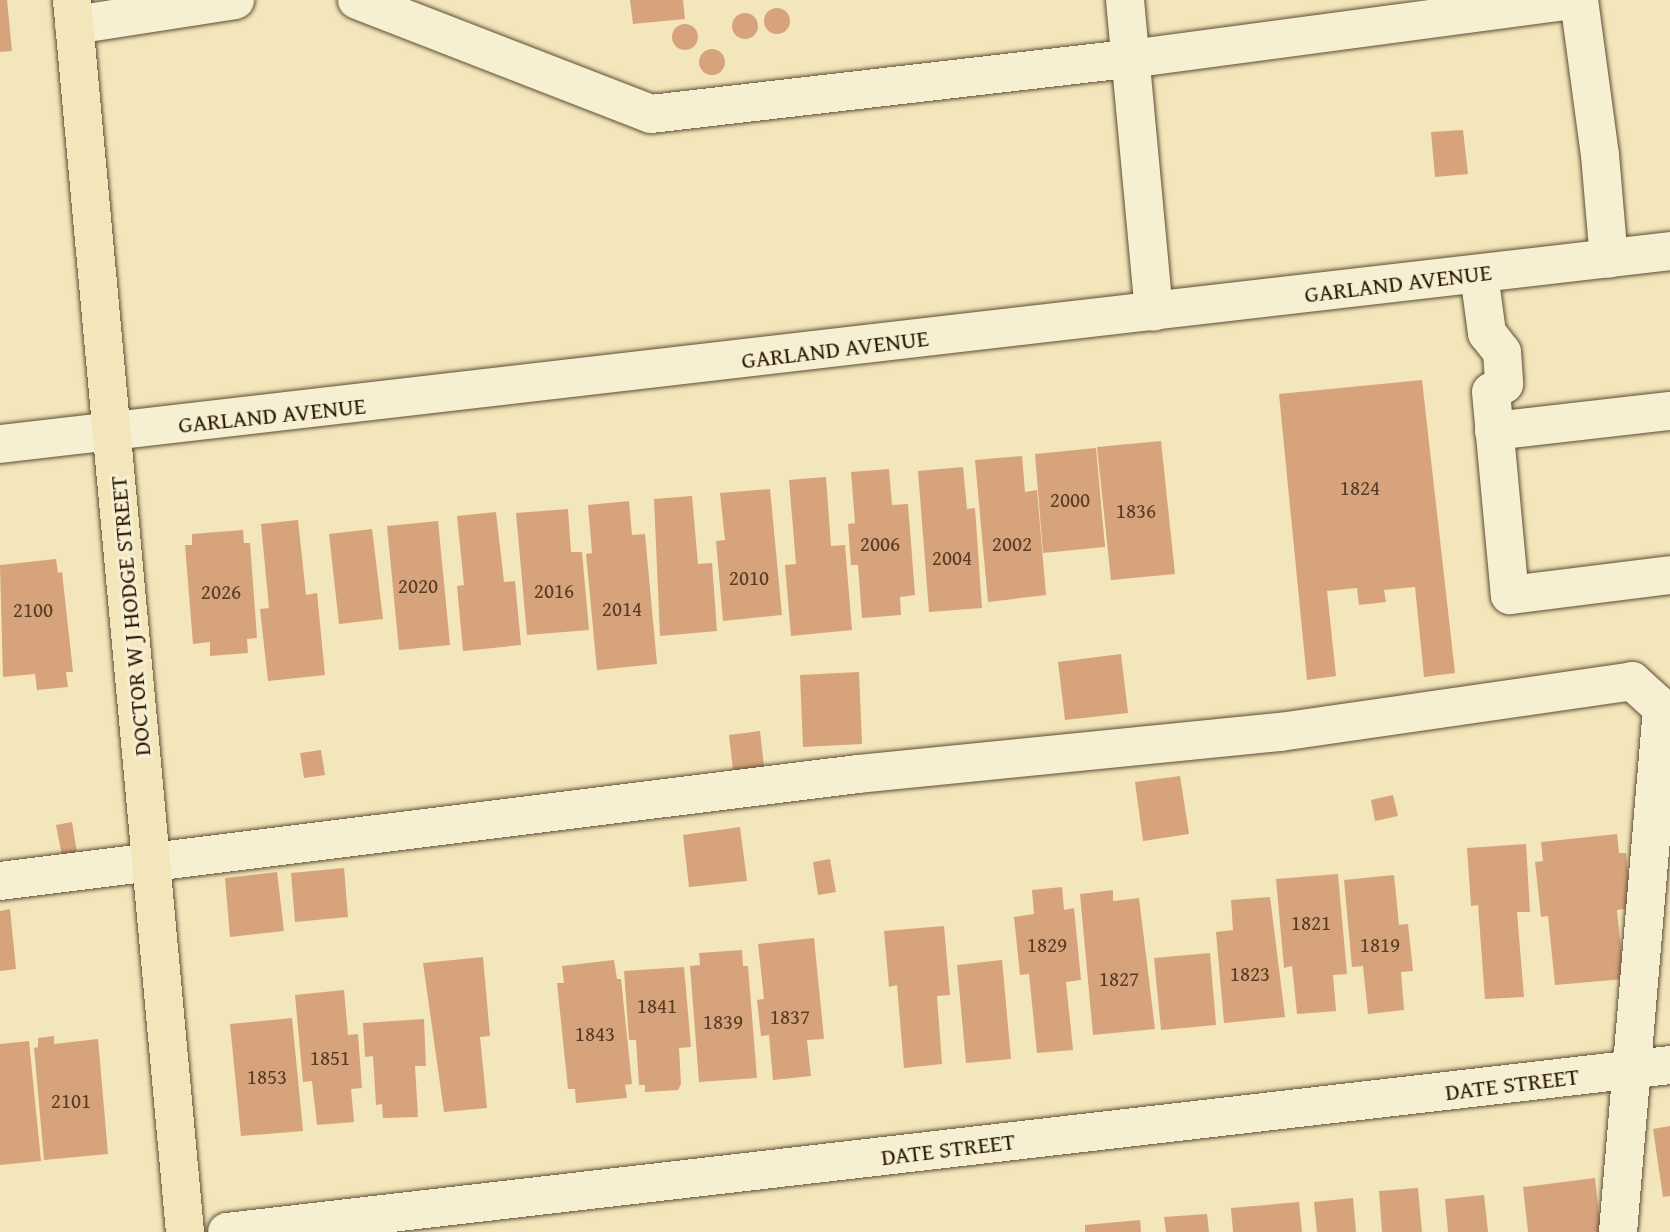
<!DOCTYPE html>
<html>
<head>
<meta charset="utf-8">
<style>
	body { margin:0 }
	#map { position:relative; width:1670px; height:1232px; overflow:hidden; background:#f3e6ba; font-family:"Gentium Book Plus",serif }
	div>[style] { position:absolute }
	.building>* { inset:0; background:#d7a37d }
	.round { border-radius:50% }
	.roads { filter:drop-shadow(0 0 2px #5e4d34) drop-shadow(0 0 2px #5e4d34) }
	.minor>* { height:38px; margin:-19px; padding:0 19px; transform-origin:19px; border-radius:19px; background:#f7efd2 }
	.major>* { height:38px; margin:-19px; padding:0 19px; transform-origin:19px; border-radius:19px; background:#f3e6ba }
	span { translate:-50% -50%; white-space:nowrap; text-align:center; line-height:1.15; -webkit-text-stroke:6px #f7efd2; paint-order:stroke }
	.number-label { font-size:21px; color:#573c24 }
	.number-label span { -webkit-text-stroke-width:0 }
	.street-label { font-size:24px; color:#2c1a07 }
</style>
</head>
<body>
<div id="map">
	<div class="building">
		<div style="clip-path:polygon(0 0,7px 0,12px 51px,0 52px)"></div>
		<div style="clip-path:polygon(630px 0,683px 0,685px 19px,633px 24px)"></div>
		<div class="round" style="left:764px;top:8px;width:26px;height:26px"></div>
		<div class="round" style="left:732px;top:13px;width:26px;height:26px"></div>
		<div class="round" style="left:672px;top:24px;width:26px;height:26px"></div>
		<div class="round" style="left:699px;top:49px;width:26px;height:26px"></div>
		<div style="clip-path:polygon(1463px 130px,1468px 174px,1435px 177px,1431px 132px)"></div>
		<div style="clip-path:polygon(1422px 380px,1455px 673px,1424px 677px,1415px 587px,1384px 590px,1386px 602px,1359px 605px,1357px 588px,1327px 591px,1336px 676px,1307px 680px,1279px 394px)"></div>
		<div style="clip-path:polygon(1161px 441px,1175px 574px,1111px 580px,1097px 447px)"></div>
		<div style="clip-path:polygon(1096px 448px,1105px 547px,1043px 553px,1035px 454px)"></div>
		<div style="clip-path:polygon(1022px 456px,1025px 492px,1037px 490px,1046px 595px,988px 602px,975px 460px)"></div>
		<div style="clip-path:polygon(963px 467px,967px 509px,975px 508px,982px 608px,929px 612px,918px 471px)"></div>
		<div style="clip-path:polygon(889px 469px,892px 505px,908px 504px,915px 595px,900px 597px,901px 615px,862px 618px,858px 565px,851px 565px,848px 524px,855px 523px,851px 472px)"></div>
		<div style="clip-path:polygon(826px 477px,831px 546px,845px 545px,852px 630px,791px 636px,785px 565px,796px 564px,789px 480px)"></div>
		<div style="clip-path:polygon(770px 489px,782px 615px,723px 621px,716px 541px,725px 540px,720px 493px)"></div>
		<div style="clip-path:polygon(692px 496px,698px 564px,712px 563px,717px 631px,660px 636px,654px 499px)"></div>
		<div style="clip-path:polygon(629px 501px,632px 535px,645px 534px,657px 664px,597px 670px,586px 554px,592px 553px,588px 505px)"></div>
		<div style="clip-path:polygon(568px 509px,571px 552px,582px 552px,589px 630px,527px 635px,516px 513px)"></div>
		<div style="clip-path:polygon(496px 512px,504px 582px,515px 581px,521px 645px,463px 651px,457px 586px,464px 585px,457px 516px)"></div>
		<div style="clip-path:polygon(298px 520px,306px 595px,317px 593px,325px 675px,268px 681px,260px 609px,269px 608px,261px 524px)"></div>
		<div style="clip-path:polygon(438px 521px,450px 645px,399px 650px,387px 526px)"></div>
		<div style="clip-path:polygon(372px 529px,383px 619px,339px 624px,329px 534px)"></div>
		<div style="clip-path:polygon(243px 530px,244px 543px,250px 543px,257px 638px,247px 639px,248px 653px,210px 656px,210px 642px,193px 644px,185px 545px,192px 545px,192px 534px)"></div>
		<div style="clip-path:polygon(56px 559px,58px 573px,62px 572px,73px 672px,66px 672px,68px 687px,37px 690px,35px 674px,3px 677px,0 565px)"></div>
		<div style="clip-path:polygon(1121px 654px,1128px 713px,1065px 720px,1058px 662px)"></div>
		<div style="clip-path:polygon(859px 672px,862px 744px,803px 747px,800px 675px)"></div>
		<div style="clip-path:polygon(760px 731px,765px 776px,734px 779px,729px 735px)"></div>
		<div style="clip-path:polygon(321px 750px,325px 775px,304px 778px,300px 753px)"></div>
		<div style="clip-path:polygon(1180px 776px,1189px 834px,1143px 841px,1135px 782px)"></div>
		<div style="clip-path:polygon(1393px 795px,1398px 816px,1375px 821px,1371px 800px)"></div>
		<div style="clip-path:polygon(72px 822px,77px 853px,62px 856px,56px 825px)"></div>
		<div style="clip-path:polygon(740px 827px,747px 881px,689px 887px,683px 835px)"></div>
		<div style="clip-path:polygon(1617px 834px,1619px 853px,1626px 853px,1631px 908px,1617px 910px,1624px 979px,1555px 985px,1548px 916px,1541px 917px,1535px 862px,1543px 861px,1541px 842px)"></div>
		<div style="clip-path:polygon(1526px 844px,1530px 912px,1517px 912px,1524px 997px,1485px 999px,1478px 905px,1471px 906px,1467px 848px)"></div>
		<div style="clip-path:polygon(830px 859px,836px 892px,818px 895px,813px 862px)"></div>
		<div style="clip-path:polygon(344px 868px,348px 917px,295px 922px,291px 873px)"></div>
		<div style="clip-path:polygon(277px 872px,284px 931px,230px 937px,225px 878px)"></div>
		<div style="clip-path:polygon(1338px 874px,1347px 974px,1333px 975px,1336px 1011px,1297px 1014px,1292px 966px,1284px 968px,1276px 879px)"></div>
		<div style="clip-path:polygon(1394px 875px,1399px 925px,1408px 924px,1413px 971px,1401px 972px,1404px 1010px,1368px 1014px,1363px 966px,1352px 967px,1344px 880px)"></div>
		<div style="clip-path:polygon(1062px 887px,1064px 910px,1074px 908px,1081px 980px,1066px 982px,1073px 1050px,1037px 1053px,1029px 974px,1020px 975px,1014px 917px,1034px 914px,1032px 890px)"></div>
		<div style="clip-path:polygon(1113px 890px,1113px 901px,1139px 898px,1155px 1029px,1093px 1035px,1080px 894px)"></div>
		<div style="clip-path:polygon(1270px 897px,1285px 1017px,1224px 1023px,1216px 932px,1233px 930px,1231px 900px)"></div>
		<div style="clip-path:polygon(10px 909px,16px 969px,0 971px,0 911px)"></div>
		<div style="clip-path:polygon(944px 926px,950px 995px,937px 996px,942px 1064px,904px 1068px,897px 985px,889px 987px,884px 931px)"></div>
		<div style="clip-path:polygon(814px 938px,824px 1039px,807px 1040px,811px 1076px,773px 1080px,769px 1035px,761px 1036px,757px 1000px,764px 999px,758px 944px)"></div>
		<div style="clip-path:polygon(742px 950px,743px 966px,748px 966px,757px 1078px,699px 1082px,690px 966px,700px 965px,699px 953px)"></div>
		<div style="clip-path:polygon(1210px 953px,1216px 1025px,1161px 1030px,1154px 958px)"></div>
		<div style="clip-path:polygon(483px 957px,490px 1036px,480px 1037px,487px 1108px,444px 1112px,423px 963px)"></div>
		<div style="clip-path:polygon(614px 960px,617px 979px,621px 979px,632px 1084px,625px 1085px,627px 1098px,576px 1103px,575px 1089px,568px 1089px,557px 983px,564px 983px,562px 966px)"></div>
		<div style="clip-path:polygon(1002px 960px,1011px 1059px,966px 1063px,957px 965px)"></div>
		<div style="clip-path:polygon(684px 967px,691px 1047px,679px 1048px,681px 1084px,678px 1090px,645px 1092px,645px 1085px,639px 1085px,636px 1040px,629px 1040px,624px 971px)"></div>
		<div style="clip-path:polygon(344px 990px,348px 1035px,358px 1034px,362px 1088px,351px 1089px,354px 1122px,317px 1125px,312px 1081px,303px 1082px,295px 995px)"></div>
		<div style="clip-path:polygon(292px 1018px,303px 1131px,241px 1136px,230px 1024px)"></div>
		<div style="clip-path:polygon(424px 1019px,426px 1066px,415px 1066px,418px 1117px,383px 1118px,382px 1104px,376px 1105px,373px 1056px,365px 1057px,363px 1023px)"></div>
		<div style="clip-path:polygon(54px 1036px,54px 1044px,98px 1039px,108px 1154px,44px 1160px,34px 1048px,38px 1047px,38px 1038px)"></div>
		<div style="clip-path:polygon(29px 1041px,41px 1161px,0 1165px,0 1044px)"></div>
		<div style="clip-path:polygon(1670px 1126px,1670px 1196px,1663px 1197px,1653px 1129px)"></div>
		<div style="clip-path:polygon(1595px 1178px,1601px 1232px,1528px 1232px,1523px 1187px)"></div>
		<div style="clip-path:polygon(1418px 1188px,1422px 1232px,1382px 1232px,1379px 1191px)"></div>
		<div style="clip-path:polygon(1484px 1195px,1488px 1232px,1448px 1232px,1445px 1199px)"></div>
		<div style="clip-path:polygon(1353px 1198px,1356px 1232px,1317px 1232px,1314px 1202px)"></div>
		<div style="clip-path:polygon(1299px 1202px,1302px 1232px,1233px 1232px,1231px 1208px)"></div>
		<div style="clip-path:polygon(1207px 1214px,1209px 1232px,1166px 1232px,1164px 1217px)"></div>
		<div style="clip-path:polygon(1140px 1220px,1141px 1232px,1085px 1232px,1085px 1225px)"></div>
	</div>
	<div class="roads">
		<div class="minor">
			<div style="left:357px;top:0;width:315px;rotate:21.2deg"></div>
			<div style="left:651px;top:114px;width:482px;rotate:-6.6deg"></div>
			<div style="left:1130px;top:59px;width:449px;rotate:-7.6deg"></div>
			<div style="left:1125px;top:0;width:313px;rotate:84.7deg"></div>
			<div style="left:1579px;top:0;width:156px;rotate:82.3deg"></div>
			<div style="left:1600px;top:155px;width:104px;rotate:85.1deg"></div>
			<div style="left:74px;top:25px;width:163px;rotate:-8.8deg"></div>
			<div style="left:1479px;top:274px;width:60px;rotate:82.3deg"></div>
			<div style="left:1487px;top:333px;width:24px;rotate:52deg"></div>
			<div style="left:1502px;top:352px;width:32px;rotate:86deg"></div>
			<div style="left:1504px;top:384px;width:15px;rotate:148deg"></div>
			<div style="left:1491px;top:392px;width:204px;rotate:84.7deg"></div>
			<div style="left:1510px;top:595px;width:161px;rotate:-7.1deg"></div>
			<div style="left:1494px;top:431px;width:177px;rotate:-6.5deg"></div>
			<div style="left:0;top:444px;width:1681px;rotate:-6.59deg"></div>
			<div style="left:0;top:881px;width:865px;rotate:-7.11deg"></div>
			<div style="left:858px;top:774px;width:424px;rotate:-5.7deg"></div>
			<div style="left:1280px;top:732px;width:356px;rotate:-8.2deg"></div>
			<div style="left:1632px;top:681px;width:40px;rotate:42deg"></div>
			<div style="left:1662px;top:708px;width:526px;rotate:94.8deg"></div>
			<div style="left:227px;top:1232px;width:1453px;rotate:-6.6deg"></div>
		</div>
		<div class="major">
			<div style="left:72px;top:0;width:1237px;rotate:84.76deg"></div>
		</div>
	</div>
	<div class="number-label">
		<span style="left:1360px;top:488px">1824</span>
		<span style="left:1070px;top:500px">2000</span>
		<span style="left:1136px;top:511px">1836</span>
		<span style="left:880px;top:544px">2006</span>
		<span style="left:1012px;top:544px">2002</span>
		<span style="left:952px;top:558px">2004</span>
		<span style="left:749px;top:578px">2010</span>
		<span style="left:418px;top:586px">2020</span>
		<span style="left:554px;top:591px">2016</span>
		<span style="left:221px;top:592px">2026</span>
		<span style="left:622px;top:609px">2014</span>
		<span style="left:33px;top:610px">2100</span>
		<span style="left:1311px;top:923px">1821</span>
		<span style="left:1047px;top:945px">1829</span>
		<span style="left:1380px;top:945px">1819</span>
		<span style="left:1250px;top:974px">1823</span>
		<span style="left:1119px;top:979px">1827</span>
		<span style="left:657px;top:1006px">1841</span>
		<span style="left:790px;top:1017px">1837</span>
		<span style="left:723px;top:1022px">1839</span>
		<span style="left:595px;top:1034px">1843</span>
		<span style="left:330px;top:1058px">1851</span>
		<span style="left:267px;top:1077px">1853</span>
		<span style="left:71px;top:1101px">2101</span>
	</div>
	<div class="street-label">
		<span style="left:1398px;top:283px;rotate:-7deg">GARLAND AVENUE</span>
		<span style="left:835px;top:349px;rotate:-7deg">GARLAND AVENUE</span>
		<span style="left:272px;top:415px;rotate:-6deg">GARLAND AVENUE</span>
		<span style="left:130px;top:616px;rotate:-95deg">DOCTOR W J HODGE STREET</span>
		<span style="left:1512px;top:1084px;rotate:-7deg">DATE STREET</span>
		<span style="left:948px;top:1149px;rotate:-7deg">DATE STREET</span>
	</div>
</div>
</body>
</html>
